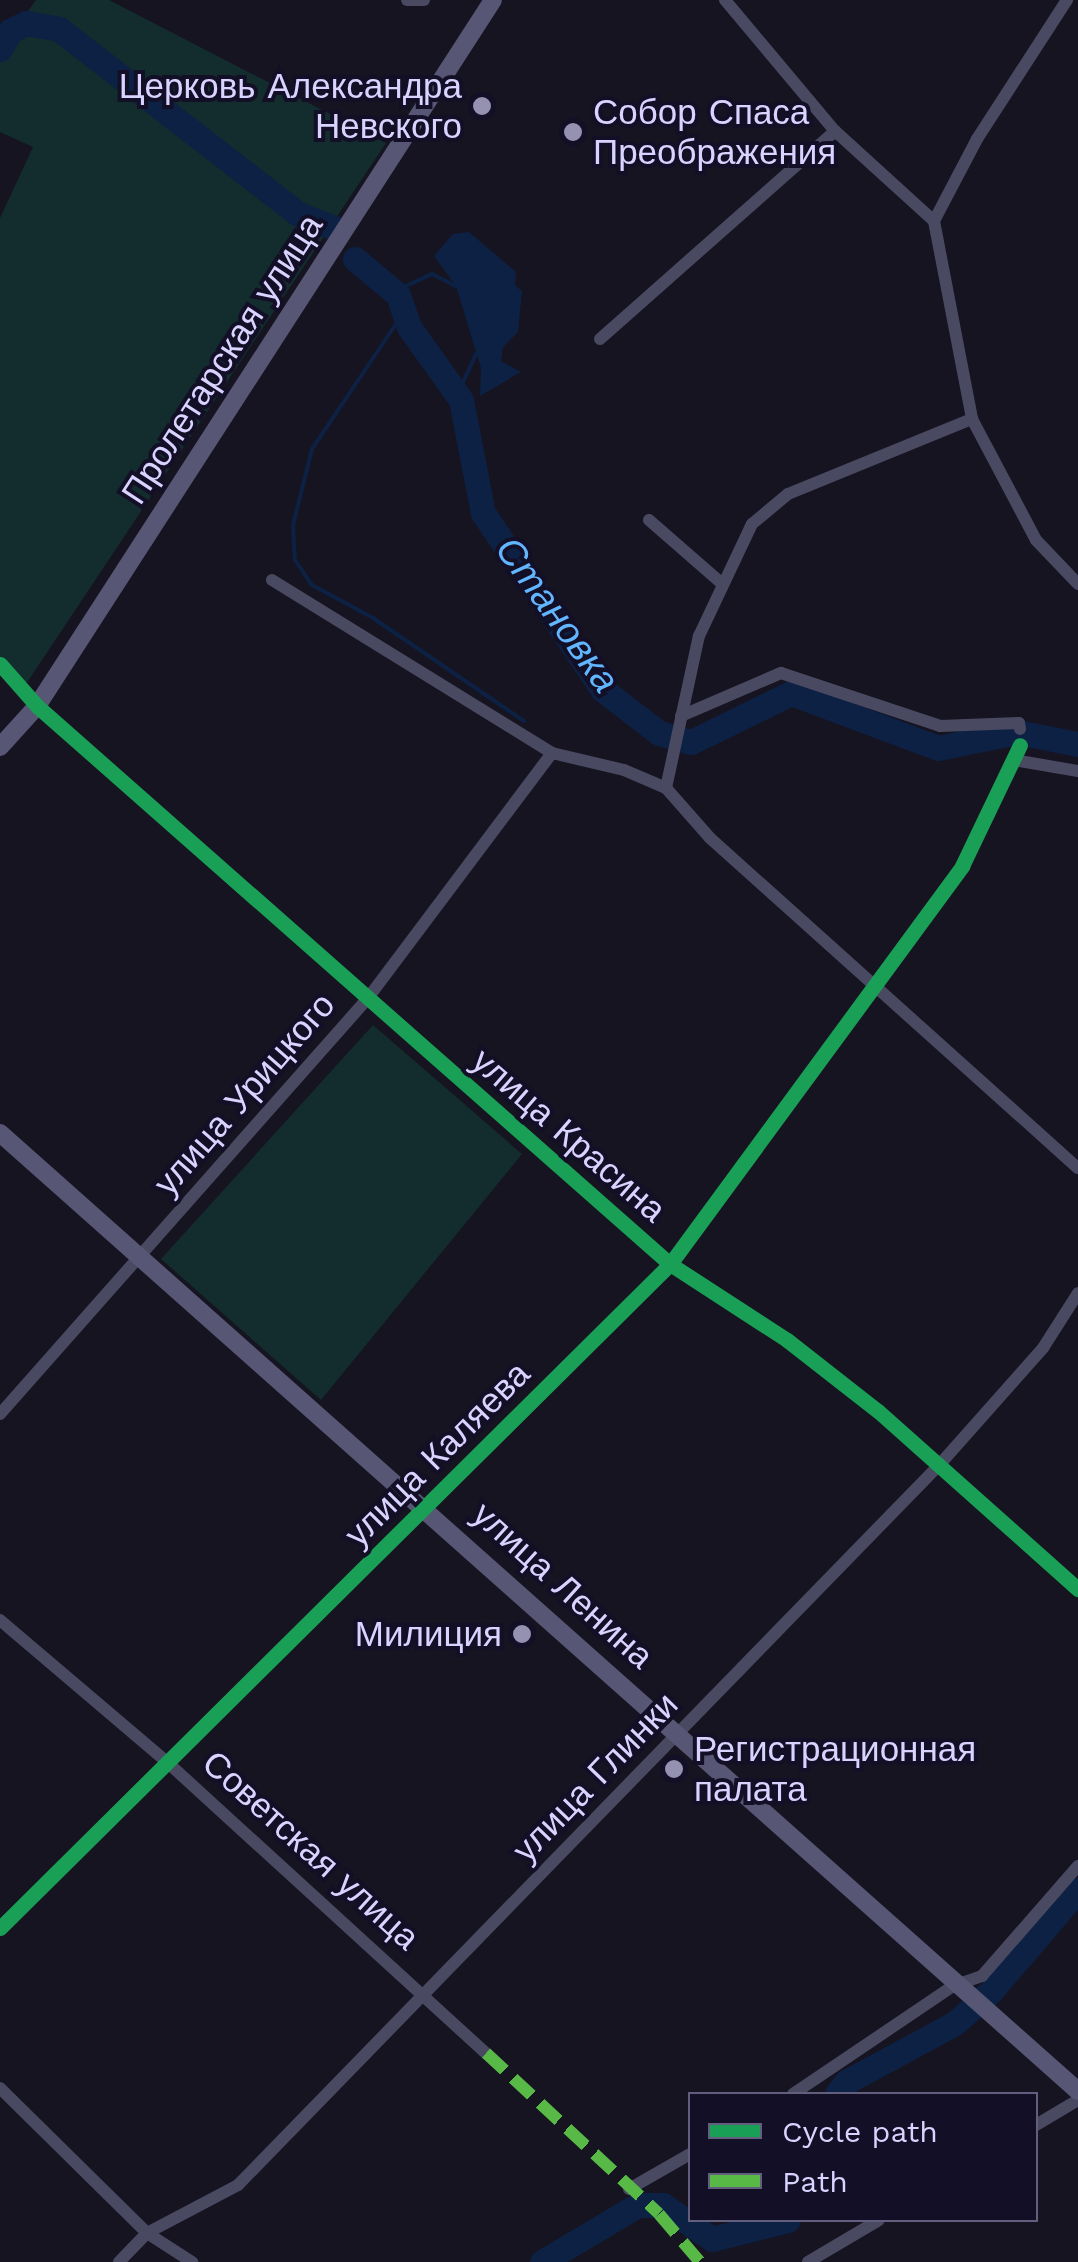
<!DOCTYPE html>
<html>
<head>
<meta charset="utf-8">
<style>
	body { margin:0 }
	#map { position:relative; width:1078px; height:2262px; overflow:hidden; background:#161421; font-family:"Work Sans",sans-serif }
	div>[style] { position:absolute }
	.green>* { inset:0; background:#132c2d }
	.water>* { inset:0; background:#0d2144 }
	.stream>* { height:4px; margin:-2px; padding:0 2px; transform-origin:2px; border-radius:2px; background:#0d2144 }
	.river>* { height:25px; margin:-12.5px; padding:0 12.5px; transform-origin:12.5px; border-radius:12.5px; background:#0d2144 }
	.minor>* { height:12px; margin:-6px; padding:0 6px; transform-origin:6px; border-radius:6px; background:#4a4962 }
	.secondary>* { height:18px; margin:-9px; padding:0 9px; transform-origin:9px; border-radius:9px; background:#575674 }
	.quiet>* { height:12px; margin-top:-6px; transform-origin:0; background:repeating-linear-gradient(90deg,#58b947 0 25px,transparent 0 37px) }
	.cycleway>* { height:15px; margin:-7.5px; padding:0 7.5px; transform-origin:7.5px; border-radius:7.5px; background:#1a9f57 }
	.dots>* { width:28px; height:28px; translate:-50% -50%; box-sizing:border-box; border:5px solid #130f26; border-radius:50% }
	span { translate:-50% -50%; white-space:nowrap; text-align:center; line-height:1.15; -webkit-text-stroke:8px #130f26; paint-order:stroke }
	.poi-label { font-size:35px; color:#d9d4ff }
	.right { translate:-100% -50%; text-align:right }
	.left { translate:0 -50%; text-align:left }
	.street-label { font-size:35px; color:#d9d4ff }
	.water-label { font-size:38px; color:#62b6ff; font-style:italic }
	.legend { position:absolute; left:688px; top:2092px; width:350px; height:130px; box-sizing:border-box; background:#130f26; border:2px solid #625e7d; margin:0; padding:12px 18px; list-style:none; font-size:30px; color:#d9d4ff }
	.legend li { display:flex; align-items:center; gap:20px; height:50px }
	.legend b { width:50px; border:2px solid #625e7d }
</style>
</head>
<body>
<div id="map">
	<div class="green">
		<div style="clip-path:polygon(36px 0,109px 0,386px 143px,26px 684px,0 661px,0 218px,33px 147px,0 132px,0 49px)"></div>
		<div style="clip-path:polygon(373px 1025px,522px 1154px,321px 1400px,161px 1259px)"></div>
	</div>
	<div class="water">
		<div style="clip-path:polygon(469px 232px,516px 272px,515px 285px,522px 291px,518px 332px,503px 347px,501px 361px,521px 372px,480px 396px,481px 368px,456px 286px,434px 256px,453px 234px)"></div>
	</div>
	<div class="stream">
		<div style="left:395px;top:291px;width:41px;rotate:-24.7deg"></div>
		<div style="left:432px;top:274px;width:27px;rotate:27deg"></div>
		<div style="left:406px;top:309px;width:169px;rotate:123.9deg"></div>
		<div style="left:312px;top:449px;width:78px;rotate:104deg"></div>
		<div style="left:293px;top:525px;width:35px;rotate:87deg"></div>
		<div style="left:295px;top:560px;width:30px;rotate:56deg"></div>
		<div style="left:312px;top:585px;width:69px;rotate:28.4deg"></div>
		<div style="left:373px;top:618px;width:183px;rotate:34.3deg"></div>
		<div style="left:457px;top:395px;width:45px;rotate:-65.1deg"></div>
	</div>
	<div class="river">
		<div style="left:0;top:49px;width:21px;rotate:-61deg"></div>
		<div style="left:10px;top:31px;width:18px;rotate:-27deg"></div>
		<div style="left:26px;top:23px;width:34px;rotate:10deg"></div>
		<div style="left:59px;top:29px;width:302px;rotate:37.7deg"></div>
		<div style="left:298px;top:214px;width:42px;rotate:21deg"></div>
		<div style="left:355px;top:259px;width:56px;rotate:39.9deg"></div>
		<div style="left:398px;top:295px;width:34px;rotate:71deg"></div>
		<div style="left:409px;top:327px;width:90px;rotate:54.5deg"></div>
		<div style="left:461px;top:400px;width:115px;rotate:79deg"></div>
		<div style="left:483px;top:513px;width:214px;rotate:55.9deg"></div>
		<div style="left:603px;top:690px;width:71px;rotate:37.5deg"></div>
		<div style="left:659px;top:733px;width:33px;rotate:16deg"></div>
		<div style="left:691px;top:742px;width:111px;rotate:-26.1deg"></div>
		<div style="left:791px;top:693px;width:157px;rotate:20.5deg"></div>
		<div style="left:938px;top:748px;width:81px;rotate:-11.4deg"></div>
		<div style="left:1017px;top:732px;width:62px;rotate:11.1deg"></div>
		<div style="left:837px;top:2094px;width:15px;rotate:-53deg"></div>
		<div style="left:846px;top:2082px;width:124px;rotate:-28.4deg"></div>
		<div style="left:955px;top:2023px;width:48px;rotate:-41.6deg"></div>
		<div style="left:991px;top:1991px;width:133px;rotate:-49.3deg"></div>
		<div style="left:542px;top:2262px;width:112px;rotate:-30.7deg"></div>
		<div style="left:638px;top:2205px;width:25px"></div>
		<div style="left:663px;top:2205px;width:60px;rotate:34.8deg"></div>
		<div style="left:712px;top:2239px;width:78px;rotate:-14deg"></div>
	</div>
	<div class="minor">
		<div style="left:407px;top:0;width:17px"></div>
		<div style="left:725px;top:0;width:171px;rotate:50deg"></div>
		<div style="left:835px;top:131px;width:134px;rotate:42.3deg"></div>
		<div style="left:934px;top:221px;width:202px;rotate:79.1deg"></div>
		<div style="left:972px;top:419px;width:137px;rotate:62.1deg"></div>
		<div style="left:1036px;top:540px;width:61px;rotate:46.3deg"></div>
		<div style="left:934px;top:221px;width:93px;rotate:-62.3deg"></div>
		<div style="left:977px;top:139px;width:166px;rotate:-57.1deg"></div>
		<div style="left:600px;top:339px;width:314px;rotate:-41.5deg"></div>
		<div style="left:649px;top:520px;width:94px;rotate:41.1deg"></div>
		<div style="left:272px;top:580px;width:329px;rotate:31.7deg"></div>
		<div style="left:552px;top:753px;width:74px;rotate:13.3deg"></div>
		<div style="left:624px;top:770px;width:46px;rotate:23.2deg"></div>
		<div style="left:666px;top:788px;width:67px;rotate:48.7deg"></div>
		<div style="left:710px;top:838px;width:494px;rotate:41.9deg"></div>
		<div style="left:0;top:664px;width:56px;rotate:48.6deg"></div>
		<div style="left:37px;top:706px;width:844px;rotate:41.4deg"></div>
		<div style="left:670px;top:1264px;width:140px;rotate:33deg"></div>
		<div style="left:787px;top:1340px;width:115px;rotate:38deg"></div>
		<div style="left:878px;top:1411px;width:268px;rotate:41.7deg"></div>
		<div style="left:681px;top:716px;width:109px;rotate:-23.3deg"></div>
		<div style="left:781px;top:673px;width:168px;rotate:18.4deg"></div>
		<div style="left:940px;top:726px;width:79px;rotate:-2.2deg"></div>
		<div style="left:1019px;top:723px;width:6px;rotate:81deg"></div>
		<div style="left:1014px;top:760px;width:65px;rotate:9.8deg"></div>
		<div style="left:666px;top:788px;width:156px;rotate:-77.8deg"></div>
		<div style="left:699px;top:636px;width:124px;rotate:-64.7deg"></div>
		<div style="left:752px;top:524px;width:47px;rotate:-39.8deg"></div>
		<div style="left:788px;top:494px;width:199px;rotate:-22.2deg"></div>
		<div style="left:0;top:1414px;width:555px;rotate:-48.5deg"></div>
		<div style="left:368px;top:998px;width:306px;rotate:-53.1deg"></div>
		<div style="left:0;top:1620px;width:219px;rotate:40.4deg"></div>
		<div style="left:167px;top:1762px;width:432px;rotate:42.4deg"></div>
		<div style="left:0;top:1928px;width:943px;rotate:-44.74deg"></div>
		<div style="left:670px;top:1264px;width:494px;rotate:-53.7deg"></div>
		<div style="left:962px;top:866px;width:134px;rotate:-64.4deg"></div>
		<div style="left:0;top:2088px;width:206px;rotate:44.6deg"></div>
		<div style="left:147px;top:2233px;width:54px;rotate:32.8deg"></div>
		<div style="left:793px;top:2094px;width:193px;rotate:-34deg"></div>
		<div style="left:953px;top:1986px;width:31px;rotate:-19deg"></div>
		<div style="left:982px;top:1976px;width:146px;rotate:-48.9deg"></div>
		<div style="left:1036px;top:2125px;width:49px;rotate:-30.8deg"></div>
		<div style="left:629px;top:2189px;width:70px;rotate:-29.8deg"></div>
		<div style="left:119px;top:2262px;width:40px;rotate:-46deg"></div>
		<div style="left:147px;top:2233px;width:103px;rotate:-27.8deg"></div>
		<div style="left:238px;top:2185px;width:1008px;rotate:-45.76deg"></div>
		<div style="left:941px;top:1463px;width:154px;rotate:-48.4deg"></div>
		<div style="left:1043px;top:1348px;width:65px;rotate:-57.5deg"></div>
		<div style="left:808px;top:2262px;width:82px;rotate:-30.6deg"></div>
	</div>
	<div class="secondary">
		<div style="left:0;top:747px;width:55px;rotate:-47.9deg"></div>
		<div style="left:37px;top:706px;width:840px;rotate:-57.14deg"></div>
		<div style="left:0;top:1133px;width:1442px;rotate:41.63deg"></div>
	</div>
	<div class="quiet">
		<div style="left:486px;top:2053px;width:236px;rotate:42.9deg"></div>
		<div style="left:659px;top:2214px;width:63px;rotate:49.5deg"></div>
	</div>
	<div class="cycleway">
		<div style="left:0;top:664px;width:56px;rotate:48.6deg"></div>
		<div style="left:37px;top:706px;width:844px;rotate:41.4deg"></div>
		<div style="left:670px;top:1264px;width:140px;rotate:33deg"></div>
		<div style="left:787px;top:1340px;width:115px;rotate:38deg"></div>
		<div style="left:878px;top:1411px;width:268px;rotate:41.7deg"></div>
		<div style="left:0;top:1928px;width:943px;rotate:-44.74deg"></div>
		<div style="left:670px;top:1264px;width:494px;rotate:-53.7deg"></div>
		<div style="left:962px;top:866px;width:134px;rotate:-64.4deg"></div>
	</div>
	<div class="dots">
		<div style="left:482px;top:106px;background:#9591b1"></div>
		<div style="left:573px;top:132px;background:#9591b1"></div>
		<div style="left:522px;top:1634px;background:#9591b1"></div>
		<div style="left:674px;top:1769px;background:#9591b1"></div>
	</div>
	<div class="poi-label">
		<span class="right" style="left:462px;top:106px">Церковь Александра<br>Невского</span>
		<span class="left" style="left:593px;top:132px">Собор Спаса<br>Преображения</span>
		<span class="right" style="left:502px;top:1634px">Милиция</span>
		<span class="left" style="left:694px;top:1769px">Регистрационная<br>палата</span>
	</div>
	<div class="street-label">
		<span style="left:222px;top:359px;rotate:-57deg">Пролетарская улица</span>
		<span style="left:244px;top:1094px;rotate:-49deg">улица Урицкого</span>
		<span style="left:569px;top:1135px;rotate:41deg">улица Красина</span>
		<span style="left:437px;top:1454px;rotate:-45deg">улица Каляева</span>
		<span style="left:563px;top:1585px;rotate:42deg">улица Ленина</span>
		<span style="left:595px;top:1777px;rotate:-46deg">улица Глинки</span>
		<span style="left:311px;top:1850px;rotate:42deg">Советская улица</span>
	</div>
	<div class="water-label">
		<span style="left:557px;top:615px;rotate:54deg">Становка</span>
	</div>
	<ul class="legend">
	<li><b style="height:12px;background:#1a9f57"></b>Cycle path</li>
	<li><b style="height:12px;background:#58b947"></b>Path</li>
	</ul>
</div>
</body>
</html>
